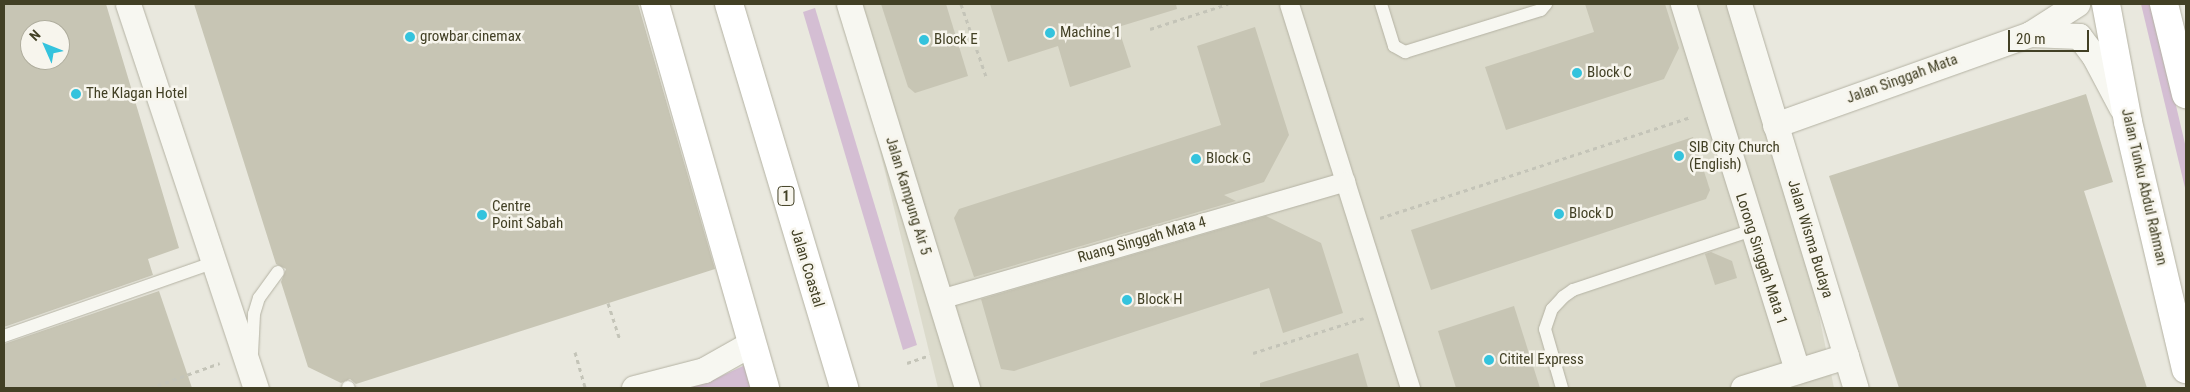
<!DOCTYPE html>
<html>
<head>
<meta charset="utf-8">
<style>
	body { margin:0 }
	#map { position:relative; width:2190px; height:392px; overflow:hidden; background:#e9e8de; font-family:"Roboto Condensed",sans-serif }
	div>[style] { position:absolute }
	.built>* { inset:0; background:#dbdacb }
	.green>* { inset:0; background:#d4bed3 }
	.building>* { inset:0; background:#c7c5b4 }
	.path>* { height:3px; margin-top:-1.5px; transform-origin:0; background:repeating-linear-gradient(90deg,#c4c4b8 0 4px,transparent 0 8px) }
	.roads { filter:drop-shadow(0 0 1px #b4b2a3) drop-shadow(0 0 1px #b4b2a3) }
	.service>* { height:12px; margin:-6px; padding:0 6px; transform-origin:6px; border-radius:6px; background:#f7f7f1 }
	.pedestrian>* { height:19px; margin:-9.5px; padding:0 9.5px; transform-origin:9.5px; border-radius:9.5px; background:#f7f7f1 }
	.minor>* { height:25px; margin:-12.5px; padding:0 12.5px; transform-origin:12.5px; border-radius:12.5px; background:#f7f7f1 }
	.primary>* { height:28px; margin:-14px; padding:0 14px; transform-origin:14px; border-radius:14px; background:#fff }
	.trunk>* { height:28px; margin:-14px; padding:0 14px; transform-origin:14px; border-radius:14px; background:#fff }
	.dots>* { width:14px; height:14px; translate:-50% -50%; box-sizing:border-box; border:2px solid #f7f5ed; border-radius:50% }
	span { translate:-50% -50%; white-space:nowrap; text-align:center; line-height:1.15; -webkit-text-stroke:5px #f7f5ed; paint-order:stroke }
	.shield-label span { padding:1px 4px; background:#f7f5ed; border:1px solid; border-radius:4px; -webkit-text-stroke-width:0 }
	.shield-label { font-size:14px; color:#424025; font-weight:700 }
	.poi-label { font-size:15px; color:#424025 }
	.left { translate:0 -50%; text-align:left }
	.street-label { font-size:15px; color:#424025 }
	.frame { position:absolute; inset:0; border:5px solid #424025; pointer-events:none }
	.north { position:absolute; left:20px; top:20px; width:50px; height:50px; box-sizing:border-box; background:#f7f5ed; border:1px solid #afad9d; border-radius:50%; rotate:314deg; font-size:14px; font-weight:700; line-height:20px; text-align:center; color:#424025 }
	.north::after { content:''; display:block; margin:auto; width:18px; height:22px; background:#34c3dd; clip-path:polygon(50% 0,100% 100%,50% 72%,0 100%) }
	.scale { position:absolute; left:2008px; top:30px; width:81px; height:22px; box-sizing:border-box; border:2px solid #424025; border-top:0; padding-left:6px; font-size:15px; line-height:18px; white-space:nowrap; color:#424025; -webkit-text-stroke:4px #f7f5ed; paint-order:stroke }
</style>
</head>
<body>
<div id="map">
	<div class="built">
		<div style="clip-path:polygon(844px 4px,1727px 4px,1809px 267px,1834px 388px,938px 388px)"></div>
	</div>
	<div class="green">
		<div style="clip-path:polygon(2141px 4px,2152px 4px,2186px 148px,2186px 192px)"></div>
		<div style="clip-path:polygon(815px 8px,917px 345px,903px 350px,803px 12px)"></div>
		<div style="clip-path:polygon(756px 352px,766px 388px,679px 388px,713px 380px,743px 366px)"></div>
	</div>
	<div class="building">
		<div style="clip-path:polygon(evenodd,4px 4px,106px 4px,179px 248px,148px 259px,153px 275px,4px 327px,4px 4px,30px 30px,60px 30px,60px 60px,30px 60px,30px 30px)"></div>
		<div style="clip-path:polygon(194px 4px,638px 4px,715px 269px,356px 384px,350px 379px,341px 383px,308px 367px,281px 282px,286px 269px,276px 264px)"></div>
		<div style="clip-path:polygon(881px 4px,946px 4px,968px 76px,915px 93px,908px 87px)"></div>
		<div style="clip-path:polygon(990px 4px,1176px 4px,1177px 9px,1118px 27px,1131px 67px,1070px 87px,1058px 46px,1008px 62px)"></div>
		<div style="clip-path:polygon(1585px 4px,1665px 4px,1679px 48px,1664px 79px,1506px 130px,1485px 67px,1594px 32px)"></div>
		<div style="clip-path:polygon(1255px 27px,1289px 135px,1264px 182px,1224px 195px,1236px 201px,974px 277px,954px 218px,959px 209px,1221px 125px,1197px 46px)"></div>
		<div style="clip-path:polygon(2086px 94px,2113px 182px,2084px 191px,2147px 388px,1899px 388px,1829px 176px)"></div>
		<div style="clip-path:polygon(1693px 137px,1710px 190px,1706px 199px,1431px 290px,1411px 230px)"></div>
		<div style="clip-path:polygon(1266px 216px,1321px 243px,1343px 313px,1283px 333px,1269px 288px,1014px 371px,1001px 369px,981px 299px)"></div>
		<div style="clip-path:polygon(1711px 252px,1732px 261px,1737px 278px,1715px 285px,1705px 254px)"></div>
		<div style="clip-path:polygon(159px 291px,192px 388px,4px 388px,4px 344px)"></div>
		<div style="clip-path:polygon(1514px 306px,1540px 388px,1456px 388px,1438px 331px)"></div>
		<div style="clip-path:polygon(1358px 353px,1368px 388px,1260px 388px,1260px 383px)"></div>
	</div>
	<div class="path">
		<div style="left:961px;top:4px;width:79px;rotate:70.9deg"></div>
		<div style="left:1150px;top:29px;width:82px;rotate:-17.8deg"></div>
		<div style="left:1380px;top:218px;width:326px;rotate:-18deg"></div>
		<div style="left:608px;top:303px;width:38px;rotate:72deg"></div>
		<div style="left:575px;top:352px;width:37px;rotate:74deg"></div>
		<div style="left:1253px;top:353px;width:116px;rotate:-17.5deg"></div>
		<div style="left:907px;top:363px;width:24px;rotate:-19deg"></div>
		<div style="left:150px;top:388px;width:74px;rotate:-19.7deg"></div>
	</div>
	<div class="roads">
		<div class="service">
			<div style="left:1381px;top:4px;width:44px;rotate:72.8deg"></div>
			<div style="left:1394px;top:46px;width:13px;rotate:29deg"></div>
			<div style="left:1405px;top:52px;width:142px;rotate:-17.2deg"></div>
			<div style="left:1541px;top:10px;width:8px;rotate:-50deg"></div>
			<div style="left:4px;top:336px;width:221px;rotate:-19.3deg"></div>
			<div style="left:252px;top:354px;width:40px;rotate:-87.1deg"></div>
			<div style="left:254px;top:314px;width:17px;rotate:-73deg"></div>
			<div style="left:259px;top:298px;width:32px;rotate:-54deg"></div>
			<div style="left:348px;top:387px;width:1px;rotate:45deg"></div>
			<div style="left:1562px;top:388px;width:61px;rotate:-106.1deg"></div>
			<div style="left:1545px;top:329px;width:21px;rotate:-71deg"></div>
			<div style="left:1552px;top:309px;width:16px;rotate:-47deg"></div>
			<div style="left:1563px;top:297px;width:12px;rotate:-35deg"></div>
			<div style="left:1573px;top:290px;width:189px;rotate:-18.5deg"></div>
		</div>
		<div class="pedestrian">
			<div style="left:1289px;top:4px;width:403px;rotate:72.5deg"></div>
			<div style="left:940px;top:299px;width:422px;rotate:-16.2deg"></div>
		</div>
		<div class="minor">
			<div style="left:128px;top:4px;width:405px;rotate:71.6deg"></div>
			<div style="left:849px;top:4px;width:402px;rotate:72.9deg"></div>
			<div style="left:1683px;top:4px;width:384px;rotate:72.7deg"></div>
			<div style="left:1739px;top:4px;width:401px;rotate:73.1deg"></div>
			<div style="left:2030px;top:34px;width:49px;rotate:2.3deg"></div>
			<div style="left:2079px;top:36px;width:25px;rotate:53deg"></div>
			<div style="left:2094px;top:56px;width:58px;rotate:62.1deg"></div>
			<div style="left:1775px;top:125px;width:271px;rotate:-19.6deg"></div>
			<div style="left:2030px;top:34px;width:56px;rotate:-32.6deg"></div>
			<div style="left:634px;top:388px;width:72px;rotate:-14.4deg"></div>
			<div style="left:704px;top:370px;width:55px;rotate:-29.4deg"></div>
			<div style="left:1743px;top:388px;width:108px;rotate:-17.3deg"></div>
		</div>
		<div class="primary">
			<div style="left:2106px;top:4px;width:120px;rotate:79.4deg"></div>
			<div style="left:2128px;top:122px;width:254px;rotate:76.8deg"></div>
			<div style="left:2164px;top:4px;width:93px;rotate:76.3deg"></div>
		</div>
		<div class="trunk">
			<div style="left:655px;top:4px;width:399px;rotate:74deg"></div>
			<div style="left:729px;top:4px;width:401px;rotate:73.3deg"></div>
		</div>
	</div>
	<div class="dots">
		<div style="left:1050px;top:33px;background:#34c3dd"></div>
		<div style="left:410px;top:37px;background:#34c3dd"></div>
		<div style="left:924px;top:40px;background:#34c3dd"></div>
		<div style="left:1577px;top:73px;background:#34c3dd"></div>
		<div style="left:76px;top:94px;background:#34c3dd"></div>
		<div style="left:1679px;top:156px;background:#34c3dd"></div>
		<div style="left:1196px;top:159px;background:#34c3dd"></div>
		<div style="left:1559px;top:214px;background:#34c3dd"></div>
		<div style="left:482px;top:215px;background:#34c3dd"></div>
		<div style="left:1127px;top:300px;background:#34c3dd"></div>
		<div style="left:1489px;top:360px;background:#34c3dd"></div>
	</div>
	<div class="shield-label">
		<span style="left:786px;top:196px">1</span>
	</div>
	<div class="poi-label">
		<span class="left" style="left:1060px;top:33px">Machine 1</span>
		<span class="left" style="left:420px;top:37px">growbar cinemax</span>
		<span class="left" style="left:934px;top:40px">Block E</span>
		<span class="left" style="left:1587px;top:73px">Block C</span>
		<span class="left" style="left:86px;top:94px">The Klagan Hotel</span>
		<span class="left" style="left:1689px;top:156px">SIB City Church<br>(English)</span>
		<span class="left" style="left:1206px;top:159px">Block G</span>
		<span class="left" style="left:492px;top:215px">Centre<br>Point Sabah</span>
		<span class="left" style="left:1569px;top:214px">Block D</span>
		<span class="left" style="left:1137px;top:300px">Block H</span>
		<span class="left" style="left:1499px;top:360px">Cititel Express</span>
	</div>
	<div class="street-label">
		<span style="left:1902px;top:79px;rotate:-20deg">Jalan Singgah Mata</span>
		<span style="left:2144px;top:187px;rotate:77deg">Jalan Tunku Abdul Rahman</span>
		<span style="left:908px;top:196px;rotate:73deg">Jalan Kampung Air 5</span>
		<span style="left:1810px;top:239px;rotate:73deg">Jalan Wisma Budaya</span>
		<span style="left:1142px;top:240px;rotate:-16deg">Ruang Singgah Mata 4</span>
		<span style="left:1761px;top:259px;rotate:72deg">Lorong Singgah Mata 1</span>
		<span style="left:807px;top:268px;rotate:73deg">Jalan Coastal</span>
	</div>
	<div class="frame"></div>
	<div class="north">N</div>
	<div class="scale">20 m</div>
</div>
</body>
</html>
